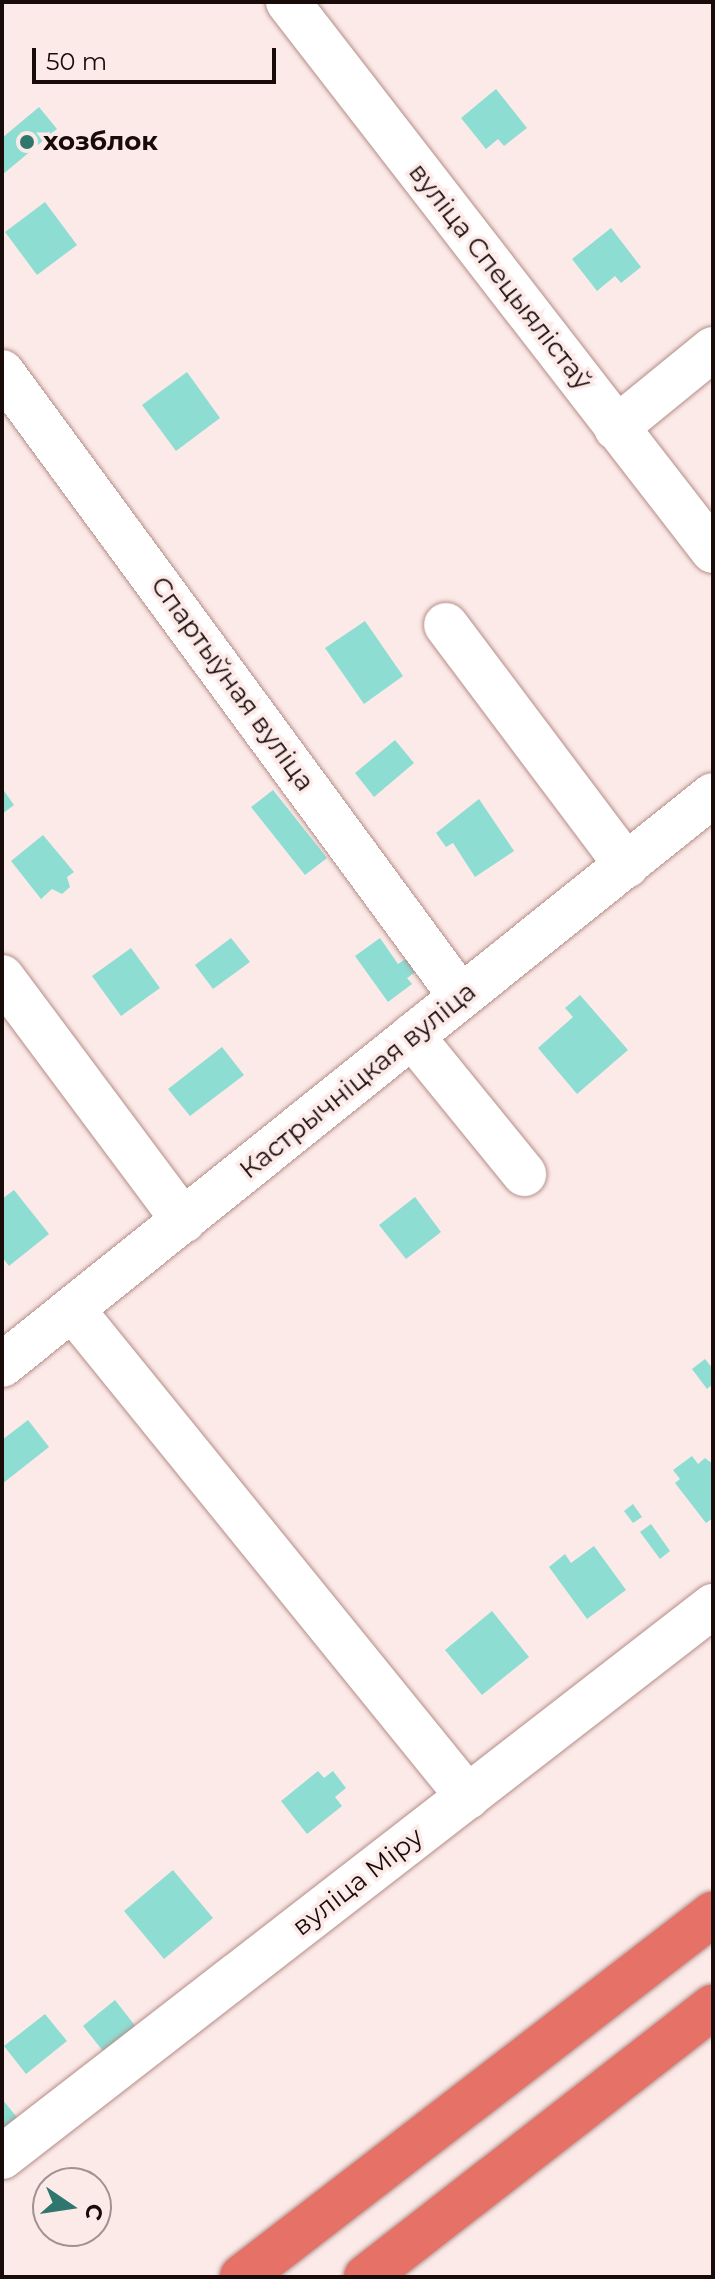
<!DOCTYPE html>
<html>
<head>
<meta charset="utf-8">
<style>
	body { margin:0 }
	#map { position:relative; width:715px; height:2279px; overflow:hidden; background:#fceae8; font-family:Montserrat,sans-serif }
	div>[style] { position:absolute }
	.building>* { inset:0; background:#8dddd3 }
	.roads { filter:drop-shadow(0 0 2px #b48d88) drop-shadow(0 0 2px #b48d88) }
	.minor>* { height:44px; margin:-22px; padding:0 22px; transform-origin:22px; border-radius:22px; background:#fff }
	.highway>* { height:44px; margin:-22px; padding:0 22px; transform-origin:22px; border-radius:22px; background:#e57167 }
	.dots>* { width:22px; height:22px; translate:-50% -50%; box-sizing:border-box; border:4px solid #fceae8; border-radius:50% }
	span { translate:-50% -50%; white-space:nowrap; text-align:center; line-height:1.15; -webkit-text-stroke:7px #fceae8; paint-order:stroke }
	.poi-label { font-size:26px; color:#190b0a; font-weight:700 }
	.left { translate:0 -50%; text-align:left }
	.street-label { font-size:26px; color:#190b0a }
	.frame { position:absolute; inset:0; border:4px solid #190b0a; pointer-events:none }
	.north { position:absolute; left:32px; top:2167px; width:80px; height:80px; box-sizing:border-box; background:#fceae8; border:2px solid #a1918f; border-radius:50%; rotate:103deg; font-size:22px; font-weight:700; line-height:32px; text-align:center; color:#190b0a }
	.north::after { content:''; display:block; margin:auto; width:28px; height:36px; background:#2f766e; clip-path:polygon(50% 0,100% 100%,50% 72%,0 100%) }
	.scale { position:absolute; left:32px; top:48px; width:244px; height:36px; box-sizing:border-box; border:4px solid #190b0a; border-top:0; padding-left:10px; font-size:24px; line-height:28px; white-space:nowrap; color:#190b0a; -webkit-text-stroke:6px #fceae8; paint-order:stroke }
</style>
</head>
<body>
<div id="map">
	<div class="building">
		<div style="clip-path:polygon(496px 89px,527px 128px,504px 146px,498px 139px,486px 149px,461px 118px)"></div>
		<div style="clip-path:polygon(39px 107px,57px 129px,2px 175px,2px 138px)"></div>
		<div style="clip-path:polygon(45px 202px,77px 245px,37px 275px,5px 232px)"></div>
		<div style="clip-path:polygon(611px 228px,641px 267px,621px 283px,615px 276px,597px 291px,572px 259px)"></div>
		<div style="clip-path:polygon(187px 372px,220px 418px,176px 451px,142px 405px)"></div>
		<div style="clip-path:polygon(365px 621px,403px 676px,364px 704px,325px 648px)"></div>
		<div style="clip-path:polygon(395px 740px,414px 763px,374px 797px,355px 773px)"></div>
		<div style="clip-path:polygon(2px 788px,14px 805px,2px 814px)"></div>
		<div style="clip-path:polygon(273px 790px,327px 858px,305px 875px,251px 807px)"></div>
		<div style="clip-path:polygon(479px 799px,514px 851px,475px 877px,453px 843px,446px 847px,436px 833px)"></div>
		<div style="clip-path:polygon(43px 835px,74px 872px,67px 877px,70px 887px,62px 894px,52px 889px,41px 899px,11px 861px)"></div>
		<div style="clip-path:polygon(231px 938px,250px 962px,213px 989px,195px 965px)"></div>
		<div style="clip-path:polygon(380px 938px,398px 964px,410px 956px,420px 969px,407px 978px,412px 984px,388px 1002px,355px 956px)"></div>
		<div style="clip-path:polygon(131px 948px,160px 988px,121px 1016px,92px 976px)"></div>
		<div style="clip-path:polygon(580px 995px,628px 1050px,577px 1094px,538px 1048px,573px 1017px,565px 1008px)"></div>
		<div style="clip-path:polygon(222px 1047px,244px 1075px,190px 1116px,168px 1089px)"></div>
		<div style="clip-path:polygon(14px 1190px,49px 1234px,9px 1266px,2px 1257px,2px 1199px)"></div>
		<div style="clip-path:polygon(415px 1197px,441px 1232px,406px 1259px,379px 1225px)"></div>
		<div style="clip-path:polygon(705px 1359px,713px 1369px,713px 1384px,707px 1389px,692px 1369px)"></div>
		<div style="clip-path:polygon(28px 1420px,49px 1447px,2px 1484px,2px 1440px)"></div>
		<div style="clip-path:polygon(692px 1456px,698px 1464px,705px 1458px,713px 1464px,713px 1518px,706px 1523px,675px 1483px,680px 1479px,673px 1470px)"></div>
		<div style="clip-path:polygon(633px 1504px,642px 1517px,633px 1523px,624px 1511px)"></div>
		<div style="clip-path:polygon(651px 1524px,670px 1551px,660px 1559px,640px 1532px)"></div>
		<div style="clip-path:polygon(594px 1546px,626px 1590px,587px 1619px,549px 1567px,565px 1554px,571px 1563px)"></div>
		<div style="clip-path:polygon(492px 1611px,529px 1657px,482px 1695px,445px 1650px)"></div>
		<div style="clip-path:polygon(318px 1771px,324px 1778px,333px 1771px,346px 1788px,335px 1797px,342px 1806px,307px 1834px,281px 1801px)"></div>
		<div style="clip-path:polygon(173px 1870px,213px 1918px,164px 1959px,124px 1911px)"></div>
		<div style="clip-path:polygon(115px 2000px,143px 2036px,111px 2061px,83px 2026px)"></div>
		<div style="clip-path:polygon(45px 2014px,67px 2041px,26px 2074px,4px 2046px)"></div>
		<div style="clip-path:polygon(2px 2099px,25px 2127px,2px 2138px)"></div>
	</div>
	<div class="roads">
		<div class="minor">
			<div style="left:288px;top:2px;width:694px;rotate:52.26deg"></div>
			<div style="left:2px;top:372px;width:775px;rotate:53.71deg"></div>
			<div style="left:616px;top:428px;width:125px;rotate:-39.2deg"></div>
			<div style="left:446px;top:625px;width:301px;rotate:53.1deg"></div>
			<div style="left:2px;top:977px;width:304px;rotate:53.3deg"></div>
			<div style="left:412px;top:1036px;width:178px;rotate:50.9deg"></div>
			<div style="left:73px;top:1310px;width:627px;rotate:50.95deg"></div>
			<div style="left:2px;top:1365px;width:911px;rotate:-38.72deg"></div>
			<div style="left:2px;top:2157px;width:900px;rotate:-37.77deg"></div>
		</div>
		<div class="highway">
			<div style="left:242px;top:2277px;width:595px;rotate:-37.62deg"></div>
			<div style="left:366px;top:2277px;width:440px;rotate:-37.9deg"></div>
		</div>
	</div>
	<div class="dots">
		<div style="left:27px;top:142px;background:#2f766e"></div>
	</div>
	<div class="poi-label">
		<span class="left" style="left:43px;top:142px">хозблок</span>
	</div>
	<div class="street-label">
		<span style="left:500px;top:277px;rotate:52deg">вуліца Спецыялістаў</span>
		<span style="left:232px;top:684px;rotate:54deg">Спартыўная вуліца</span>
		<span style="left:358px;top:1081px;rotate:-39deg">Кастрычніцкая вуліца</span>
		<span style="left:358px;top:1882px;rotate:-38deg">вуліца Міру</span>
	</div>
	<div class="frame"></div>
	<div class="north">С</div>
	<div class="scale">50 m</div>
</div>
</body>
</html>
